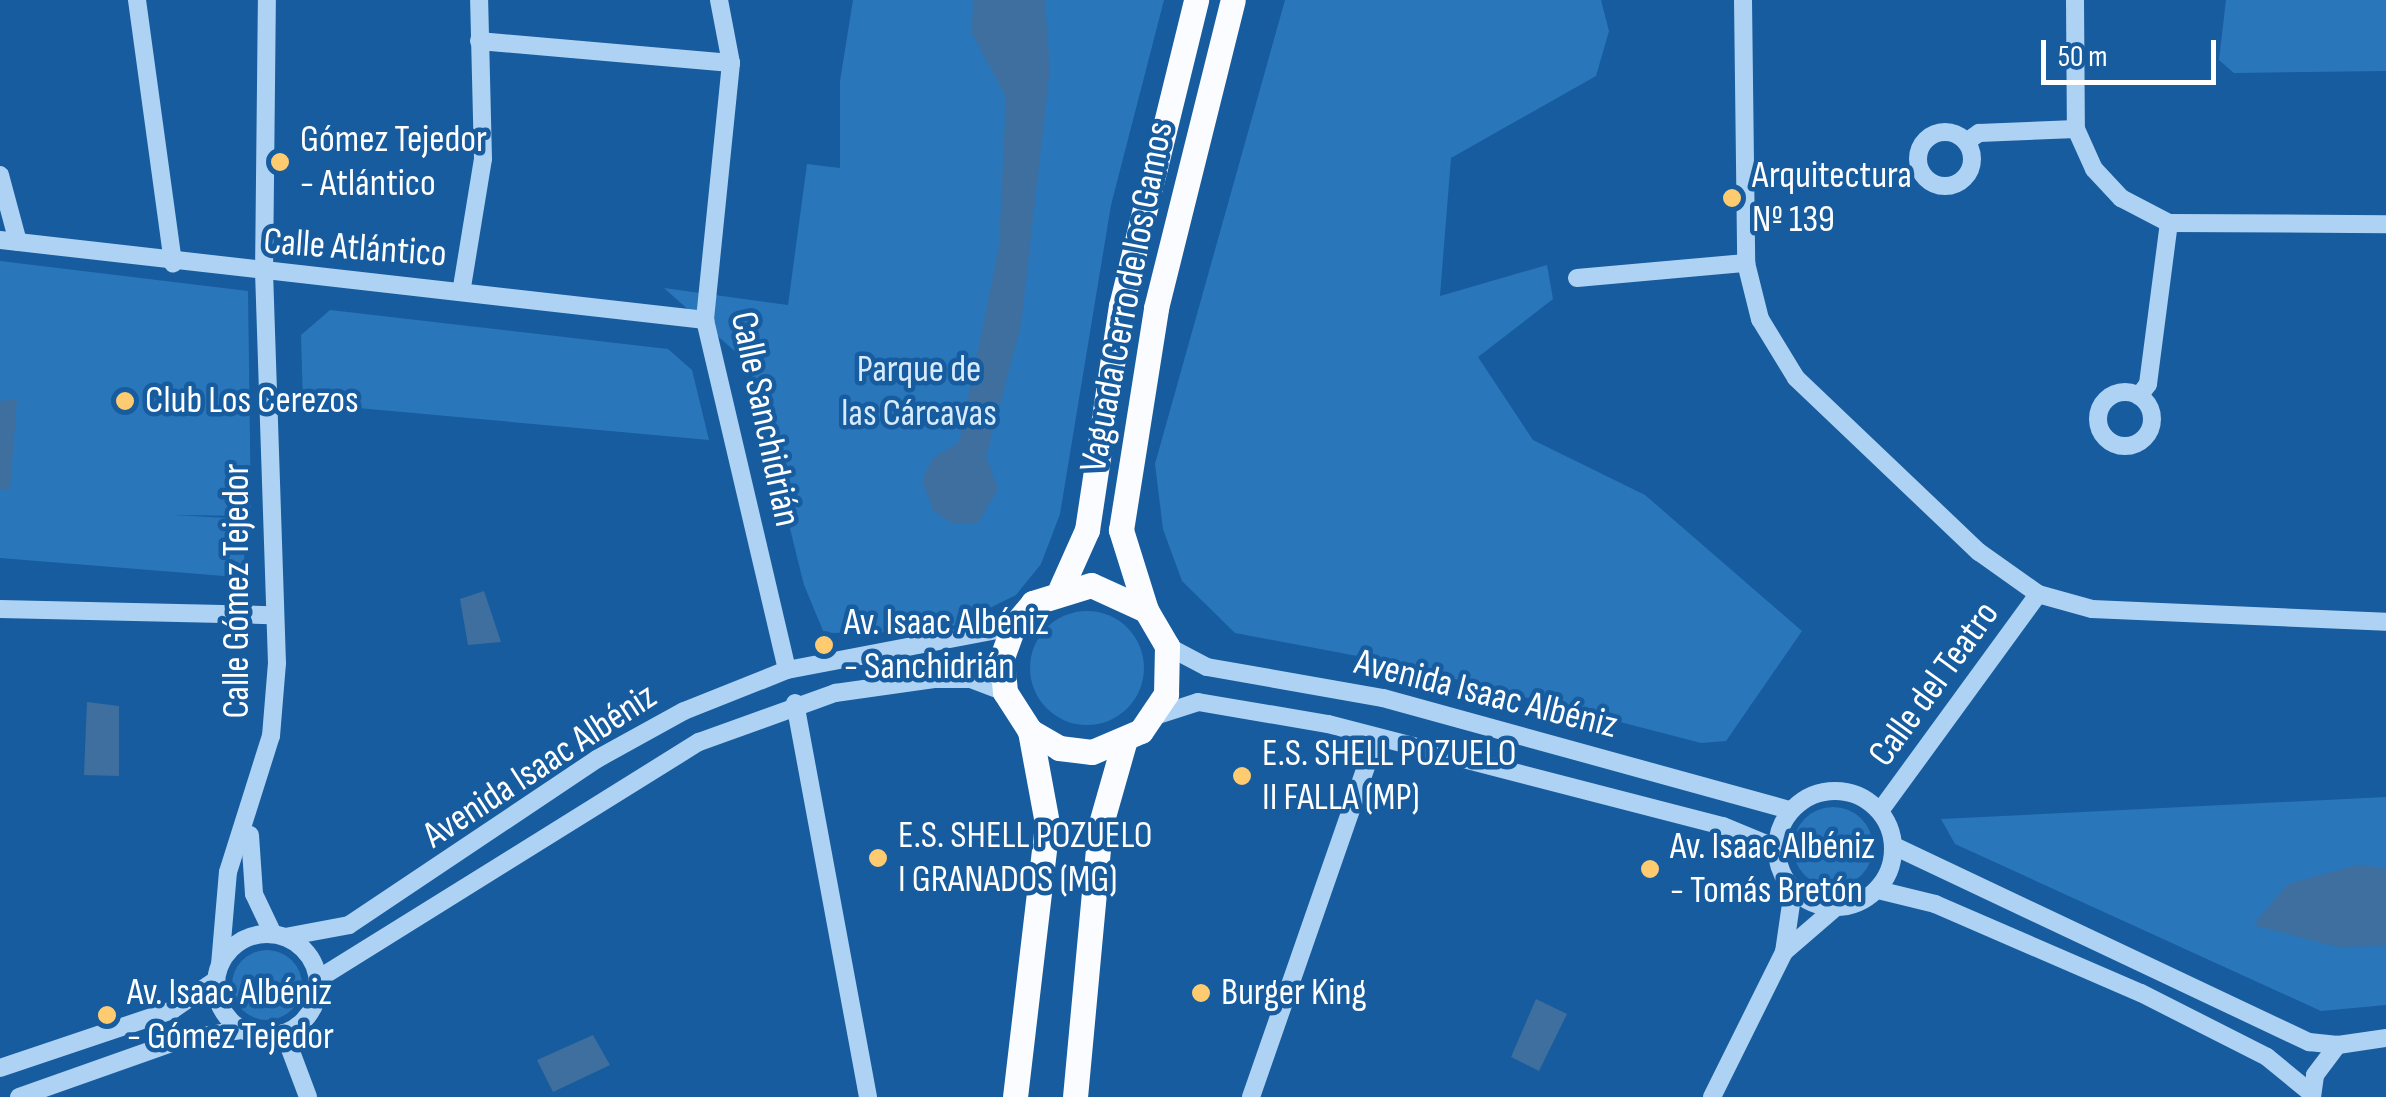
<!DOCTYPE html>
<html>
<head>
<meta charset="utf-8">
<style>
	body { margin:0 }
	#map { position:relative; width:2386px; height:1097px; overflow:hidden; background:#175c9e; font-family:"Sofia Sans Condensed",sans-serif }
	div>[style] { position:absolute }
	.green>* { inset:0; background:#2a76bb }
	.round { border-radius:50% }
	.water>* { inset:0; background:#3f6f9e }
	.minor>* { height:18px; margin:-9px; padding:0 9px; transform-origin:9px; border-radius:9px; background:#aed2f3 }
	.minor>.ring { margin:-9px; padding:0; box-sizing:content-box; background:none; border:18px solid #aed2f3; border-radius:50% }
	.major>* { height:25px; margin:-12.5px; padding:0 12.5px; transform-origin:12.5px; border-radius:12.5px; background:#fafcff }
	.dots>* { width:28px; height:28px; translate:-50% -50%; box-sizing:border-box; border:5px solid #175c9e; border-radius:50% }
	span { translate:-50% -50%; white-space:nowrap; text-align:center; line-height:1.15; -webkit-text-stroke:9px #175c9e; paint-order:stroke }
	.poi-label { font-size:38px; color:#fff }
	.left { translate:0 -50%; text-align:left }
	.street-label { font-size:38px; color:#fff }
	.park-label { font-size:38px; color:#d6ebfd }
	.scale { position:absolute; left:2041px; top:40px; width:175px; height:45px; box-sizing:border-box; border:5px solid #fff; border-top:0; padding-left:12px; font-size:30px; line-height:35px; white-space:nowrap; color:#fff; -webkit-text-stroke:8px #175c9e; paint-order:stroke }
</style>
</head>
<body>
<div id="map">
	<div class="green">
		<div style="clip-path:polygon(853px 0,1164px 0,1111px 205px,1060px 514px,1041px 564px,1016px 595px,941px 632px,824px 633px,804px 585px,749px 364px,664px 288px,788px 305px,807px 164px,840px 168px,840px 81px)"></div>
		<div style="clip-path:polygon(1285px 0,1601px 0,1609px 31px,1596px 76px,1451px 158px,1440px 296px,1547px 265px,1553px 299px,1478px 357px,1533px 440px,1645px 495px,1802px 631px,1726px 741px,1701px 743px,1394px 663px,1235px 633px,1182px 581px,1163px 529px,1155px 464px)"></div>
		<div style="clip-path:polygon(2226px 0,2386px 0,2386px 71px,2234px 73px,2219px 60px)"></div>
		<div style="clip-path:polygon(0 261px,248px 291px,251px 516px,173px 515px,246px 519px,244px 562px,224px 576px,0 558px)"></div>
		<div style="clip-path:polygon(330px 310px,668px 349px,692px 370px,709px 440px,303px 403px,301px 335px)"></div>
		<div class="round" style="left:1030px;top:611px;width:114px;height:114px"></div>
		<div style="clip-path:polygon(2386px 797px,2386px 1005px,2321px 1011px,1955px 844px,1941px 819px)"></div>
		<div class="round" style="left:1793px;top:807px;width:80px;height:80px"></div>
		<div class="round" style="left:232px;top:950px;width:70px;height:70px"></div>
	</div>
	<div class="water">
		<div style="clip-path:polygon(973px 0,1045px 0,1050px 68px,1021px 325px,986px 457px,998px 489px,978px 523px,953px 524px,934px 511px,922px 481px,932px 459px,959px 442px,999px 247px,1006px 97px,972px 33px)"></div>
		<div style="clip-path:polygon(17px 399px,10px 490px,0 490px,0 401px)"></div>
		<div style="clip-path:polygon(484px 591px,501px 642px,468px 645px,460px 599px)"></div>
		<div style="clip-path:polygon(87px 702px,119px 706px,119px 776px,84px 775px)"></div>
		<div style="clip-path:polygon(2357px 865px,2386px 868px,2386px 946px,2338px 947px,2253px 925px,2288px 884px)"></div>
		<div style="clip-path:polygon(1536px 999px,1567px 1014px,1539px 1071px,1511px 1057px)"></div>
		<div style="clip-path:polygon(593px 1035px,610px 1065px,553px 1092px,537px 1060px)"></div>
	</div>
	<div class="minor">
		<div style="left:137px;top:0;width:266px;rotate:82.2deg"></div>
		<div style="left:719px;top:0;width:64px;rotate:79.2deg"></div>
		<div style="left:731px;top:63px;width:258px;rotate:95.8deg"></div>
		<div style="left:705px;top:320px;width:359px;rotate:76.8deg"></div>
		<div style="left:1743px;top:0;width:263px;rotate:89.3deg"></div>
		<div style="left:1746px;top:263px;width:58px;rotate:76deg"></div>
		<div style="left:1760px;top:319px;width:69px;rotate:58.6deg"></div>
		<div style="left:1796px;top:378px;width:253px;rotate:43.6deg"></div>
		<div style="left:1979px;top:552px;width:72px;rotate:35.4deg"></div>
		<div style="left:2038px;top:594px;width:56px;rotate:15.5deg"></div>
		<div style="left:2092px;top:609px;width:294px;rotate:2.5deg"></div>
		<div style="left:2075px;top:0;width:129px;rotate:89.6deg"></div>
		<div style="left:2076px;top:129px;width:44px;rotate:65.8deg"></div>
		<div style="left:2094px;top:169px;width:40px;rotate:47deg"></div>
		<div style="left:2121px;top:198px;width:54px;rotate:27.5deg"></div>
		<div style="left:2169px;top:223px;width:217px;rotate:0.3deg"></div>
		<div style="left:479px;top:41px;width:253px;rotate:5deg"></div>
		<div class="ring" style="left:1918px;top:132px;width:36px;height:36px"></div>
		<div style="left:1966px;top:142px;width:16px;rotate:-35deg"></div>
		<div style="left:1979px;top:133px;width:97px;rotate:-2.4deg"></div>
		<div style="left:0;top:175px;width:69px;rotate:75deg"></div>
		<div style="left:0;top:240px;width:710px;rotate:6.47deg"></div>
		<div style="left:1577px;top:278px;width:170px;rotate:-5.1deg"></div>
		<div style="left:462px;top:287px;width:130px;rotate:-80.7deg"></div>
		<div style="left:483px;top:159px;width:159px;rotate:-91.4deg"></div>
		<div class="ring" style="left:2098px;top:392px;width:36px;height:36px"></div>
		<div style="left:2139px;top:396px;width:15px;rotate:-53deg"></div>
		<div style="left:2148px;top:384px;width:162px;rotate:-82.6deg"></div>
		<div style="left:0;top:609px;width:271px;rotate:1.3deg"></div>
		<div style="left:1167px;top:646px;width:45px;rotate:27.7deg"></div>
		<div style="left:1207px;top:667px;width:179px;rotate:10deg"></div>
		<div style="left:1383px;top:698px;width:422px;rotate:15.4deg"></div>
		<div style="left:795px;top:703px;width:401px;rotate:79.5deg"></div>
		<div style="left:1155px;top:716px;width:45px;rotate:-18deg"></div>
		<div style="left:1198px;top:702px;width:132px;rotate:9.6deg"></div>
		<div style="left:1328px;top:724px;width:408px;rotate:14.5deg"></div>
		<div style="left:1723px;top:826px;width:57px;rotate:22.5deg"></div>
		<div class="ring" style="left:1777px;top:791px;width:98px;height:98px"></div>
		<div style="left:1880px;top:811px;width:268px;rotate:-53.9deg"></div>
		<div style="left:250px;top:835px;width:59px;rotate:86.1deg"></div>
		<div style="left:254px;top:894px;width:44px;rotate:64.6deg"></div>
		<div style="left:1894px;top:846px;width:459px;rotate:25.3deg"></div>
		<div style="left:2309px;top:1042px;width:29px;rotate:6deg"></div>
		<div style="left:1878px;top:890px;width:59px;rotate:13.8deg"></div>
		<div style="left:1935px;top:904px;width:224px;rotate:23.4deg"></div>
		<div style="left:2141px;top:993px;width:141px;rotate:26.9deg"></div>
		<div style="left:2267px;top:1057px;width:57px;rotate:39.3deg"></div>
		<div class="ring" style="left:216px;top:934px;width:84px;height:84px"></div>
		<div style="left:285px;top:937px;width:65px;rotate:-10.6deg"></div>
		<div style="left:349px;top:925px;width:298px;rotate:-33.8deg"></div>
		<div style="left:597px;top:759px;width:99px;rotate:-28.9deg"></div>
		<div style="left:684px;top:711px;width:111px;rotate:-21.7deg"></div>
		<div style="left:787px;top:670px;width:230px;rotate:-10.8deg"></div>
		<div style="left:1784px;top:952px;width:67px;rotate:-40.8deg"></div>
		<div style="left:220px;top:965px;width:93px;rotate:-85.1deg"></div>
		<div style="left:228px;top:872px;width:143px;rotate:-72.5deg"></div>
		<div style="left:271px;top:736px;width:73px;rotate:-85.3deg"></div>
		<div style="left:277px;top:663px;width:388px;rotate:-91.9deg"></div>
		<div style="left:264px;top:275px;width:275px;rotate:-89.4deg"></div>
		<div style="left:318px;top:979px;width:449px;rotate:-31.9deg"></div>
		<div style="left:699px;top:742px;width:145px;rotate:-19.8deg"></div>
		<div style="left:835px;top:693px;width:100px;rotate:-8deg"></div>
		<div style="left:934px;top:679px;width:37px"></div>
		<div style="left:971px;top:679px;width:36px;rotate:21deg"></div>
		<div style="left:284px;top:1033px;width:68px;rotate:69.4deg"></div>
		<div style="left:0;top:1068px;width:182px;rotate:-18.6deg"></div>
		<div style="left:172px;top:1010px;width:53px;rotate:-34.3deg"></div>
		<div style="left:19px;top:1097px;width:174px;rotate:-19.5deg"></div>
		<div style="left:183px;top:1039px;width:60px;rotate:-8.7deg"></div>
		<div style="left:1251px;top:1097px;width:380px;rotate:-70.8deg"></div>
		<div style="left:1712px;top:1097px;width:162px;rotate:-63.6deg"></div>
		<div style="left:1784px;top:952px;width:63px;rotate:-81.7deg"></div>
		<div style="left:2312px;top:1097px;width:22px;rotate:-82deg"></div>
		<div style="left:2315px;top:1075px;width:38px;rotate:-53deg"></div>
		<div style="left:2338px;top:1045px;width:49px;rotate:-8.3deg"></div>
	</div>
	<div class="major">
		<div style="left:1061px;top:588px;width:64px;rotate:-65.9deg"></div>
		<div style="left:1087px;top:530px;width:227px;rotate:-81.4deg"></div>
		<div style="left:1121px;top:306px;width:315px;rotate:-76.2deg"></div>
		<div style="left:1146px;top:610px;width:60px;rotate:-155.6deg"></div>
		<div style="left:1091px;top:585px;width:61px;rotate:162.8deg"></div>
		<div style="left:1033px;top:603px;width:31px;rotate:130deg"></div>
		<div style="left:1013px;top:627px;width:33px;rotate:110deg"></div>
		<div style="left:1002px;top:658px;width:34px;rotate:85deg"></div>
		<div style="left:1005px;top:692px;width:46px;rotate:57.3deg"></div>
		<div style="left:1030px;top:731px;width:34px;rotate:30deg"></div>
		<div style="left:1059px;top:748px;width:33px;rotate:7deg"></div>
		<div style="left:1092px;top:752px;width:53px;rotate:-23.2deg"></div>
		<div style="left:1141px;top:731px;width:45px;rotate:-56deg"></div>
		<div style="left:1166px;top:694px;width:48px;rotate:-88.8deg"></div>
		<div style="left:1167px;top:646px;width:42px;rotate:-120.3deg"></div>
		<div style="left:1146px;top:610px;width:84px;rotate:-107.4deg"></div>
		<div style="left:1121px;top:530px;width:225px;rotate:-81deg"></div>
		<div style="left:1156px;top:308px;width:317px;rotate:-76deg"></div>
		<div style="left:1015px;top:1097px;width:276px;rotate:-83.3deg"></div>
		<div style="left:1047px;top:823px;width:94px;rotate:-100.5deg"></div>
		<div style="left:1075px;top:1097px;width:271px;rotate:-84.7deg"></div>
		<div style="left:1100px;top:827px;width:87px;rotate:-74.1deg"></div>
	</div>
	<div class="dots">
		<div style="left:280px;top:162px;background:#ffcb70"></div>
		<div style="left:1732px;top:198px;background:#ffcb70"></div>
		<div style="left:125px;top:401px;background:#ffcb70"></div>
		<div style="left:824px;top:645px;background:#ffcb70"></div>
		<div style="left:1242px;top:776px;background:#ffcb70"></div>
		<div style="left:878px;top:858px;background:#ffcb70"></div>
		<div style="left:1650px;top:869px;background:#ffcb70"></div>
		<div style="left:1201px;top:993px;background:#ffcb70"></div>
		<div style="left:107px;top:1015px;background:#ffcb70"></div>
	</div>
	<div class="poi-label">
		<span class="left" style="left:300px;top:162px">Gómez Tejedor<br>- Atlántico</span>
		<span class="left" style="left:1752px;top:198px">Arquitectura<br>Nº 139</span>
		<span class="left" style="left:145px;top:401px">Club Los Cerezos</span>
		<span class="left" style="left:844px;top:645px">Av. Isaac Albéniz<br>- Sanchidrián</span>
		<span class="left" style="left:1262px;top:776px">E.S. SHELL POZUELO<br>II FALLA (MP)</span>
		<span class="left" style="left:898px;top:858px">E.S. SHELL POZUELO<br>I GRANADOS (MG)</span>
		<span class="left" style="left:1670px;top:869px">Av. Isaac Albéniz<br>- Tomás Bretón</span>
		<span class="left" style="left:127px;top:1015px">Av. Isaac Albéniz<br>- Gómez Tejedor</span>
		<span class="left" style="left:1221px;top:993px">Burger King</span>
	</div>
	<div class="street-label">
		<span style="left:355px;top:248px;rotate:4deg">Calle Atlántico</span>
		<span style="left:1127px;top:297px;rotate:-79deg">Vaguada Cerro de los Gamos</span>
		<span style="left:765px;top:419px;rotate:78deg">Calle Sanchidrián</span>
		<span style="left:237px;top:591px;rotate:-90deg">Calle Gómez Tejedor</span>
		<span style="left:1934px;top:684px;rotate:-54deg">Calle del Teatro</span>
		<span style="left:1486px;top:694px;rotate:14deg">Avenida Isaac Albéniz</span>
		<span style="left:540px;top:766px;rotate:-33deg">Avenida Isaac Albéniz</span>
	</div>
	<div class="park-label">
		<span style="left:919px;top:392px">Parque de<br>las Cárcavas</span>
	</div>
	<div class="scale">50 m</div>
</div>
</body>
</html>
